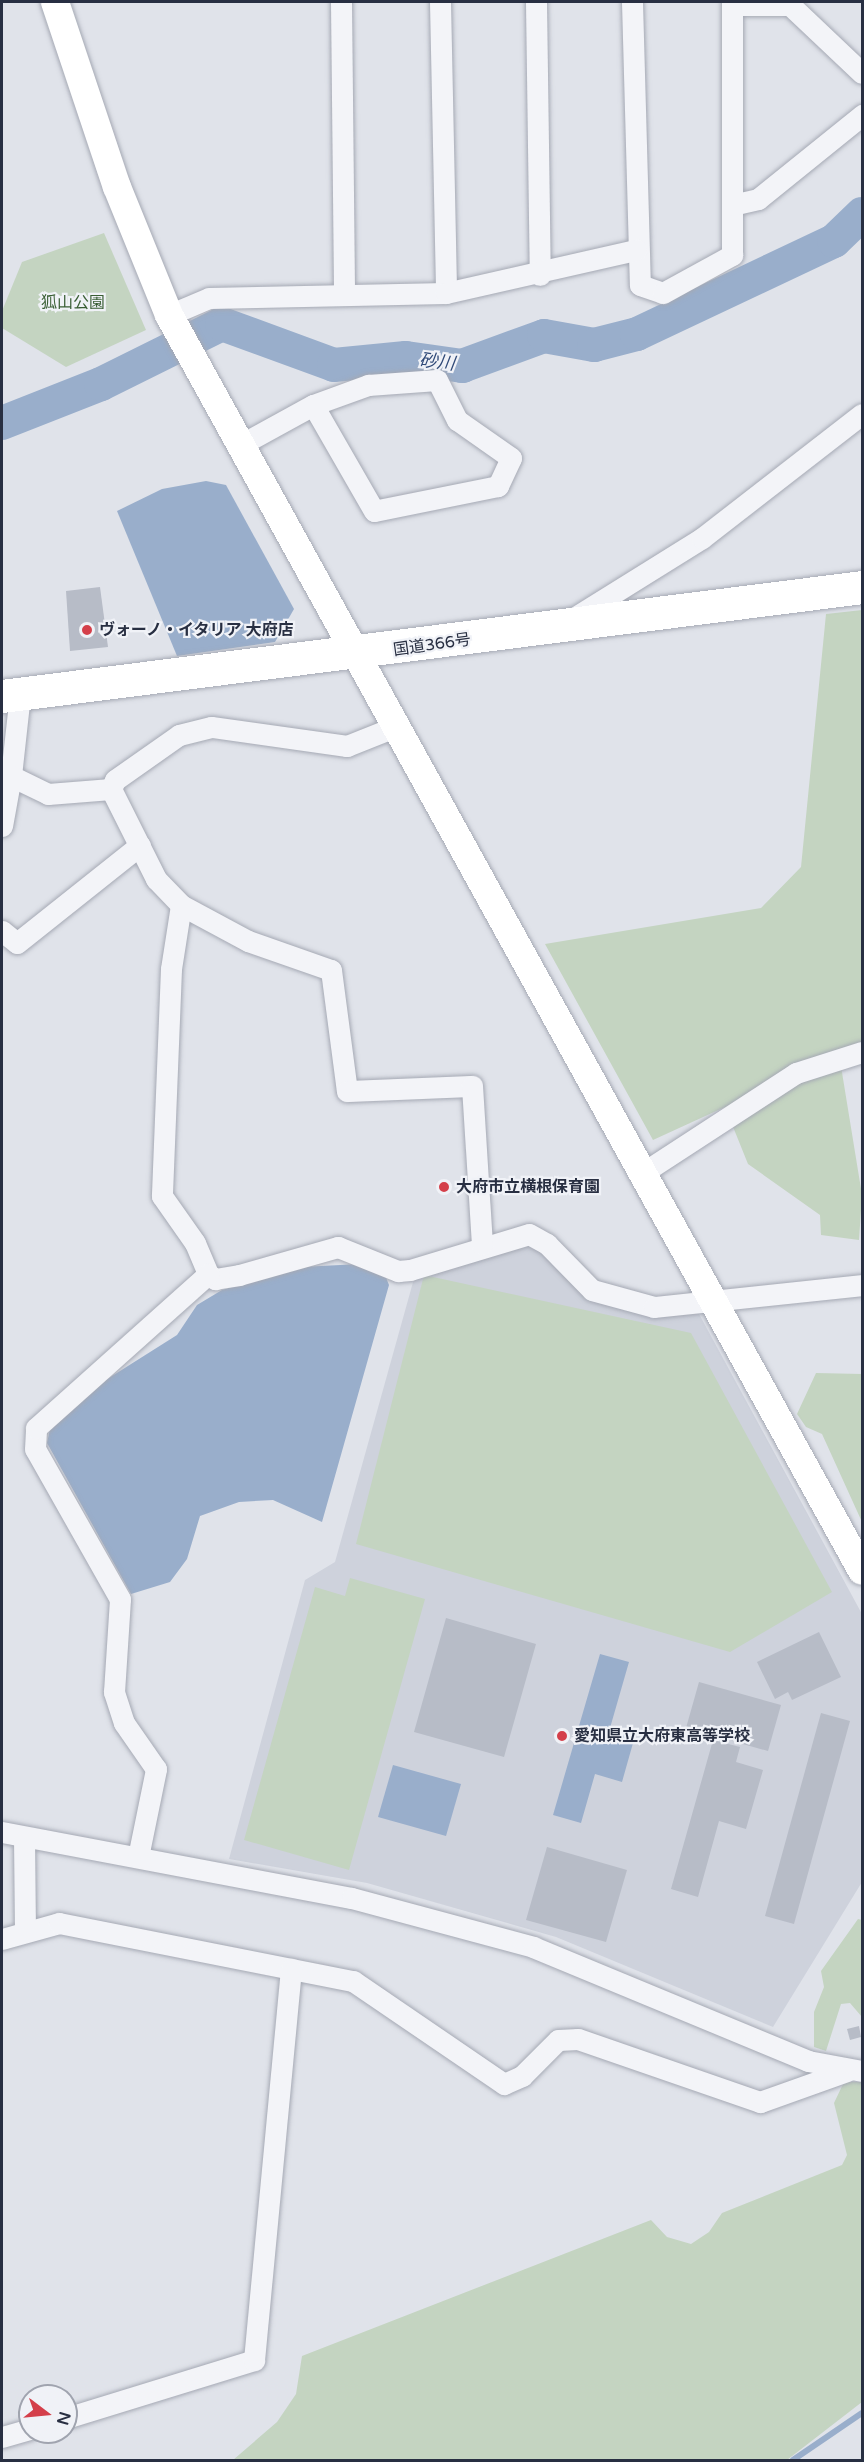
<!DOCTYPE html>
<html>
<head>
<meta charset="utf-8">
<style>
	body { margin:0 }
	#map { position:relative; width:864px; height:2462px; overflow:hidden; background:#e0e3ea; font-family:"Varela Round","Noto Sans JP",sans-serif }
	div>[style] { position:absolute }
	.built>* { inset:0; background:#ced2dc }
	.green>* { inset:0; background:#c4d4c1 }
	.water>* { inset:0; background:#99aecb }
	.stream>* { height:6px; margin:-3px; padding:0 3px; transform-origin:3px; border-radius:3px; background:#99aecb }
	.river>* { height:34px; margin:-17px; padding:0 17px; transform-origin:17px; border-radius:17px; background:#99aecb }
	.building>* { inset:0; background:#b7bcc7 }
	.roads { filter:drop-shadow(0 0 2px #a5a9b4) drop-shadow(0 0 2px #a5a9b4) }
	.street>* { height:21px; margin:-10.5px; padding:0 10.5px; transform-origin:10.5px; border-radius:10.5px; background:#f3f4f8 }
	.secondary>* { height:28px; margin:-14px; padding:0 14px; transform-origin:14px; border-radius:14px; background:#fff }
	.highway>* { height:33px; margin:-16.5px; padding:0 16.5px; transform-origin:16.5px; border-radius:16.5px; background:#fff }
	.dots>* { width:16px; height:16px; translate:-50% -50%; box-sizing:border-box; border:3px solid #f0f2f7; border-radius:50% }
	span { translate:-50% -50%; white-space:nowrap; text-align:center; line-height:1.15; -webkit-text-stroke:4.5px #f0f2f7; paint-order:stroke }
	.park-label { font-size:16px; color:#395e34 }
	.poi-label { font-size:16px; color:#282f42; font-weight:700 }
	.left { translate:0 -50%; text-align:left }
	.street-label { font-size:16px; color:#282f42 }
	.water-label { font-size:18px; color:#304a78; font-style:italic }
	.frame { position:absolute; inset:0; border:3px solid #282f42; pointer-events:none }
	.north { position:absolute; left:18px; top:2384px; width:60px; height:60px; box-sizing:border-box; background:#f0f2f7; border:2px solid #a0a4af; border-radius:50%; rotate:106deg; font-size:16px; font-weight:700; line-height:24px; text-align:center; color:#282f42 }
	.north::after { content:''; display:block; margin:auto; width:21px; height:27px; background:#d43f4a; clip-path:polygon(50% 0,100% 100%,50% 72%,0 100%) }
</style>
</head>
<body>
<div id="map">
	<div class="built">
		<div style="clip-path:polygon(512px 1242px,544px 1250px,652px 1316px,699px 1314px,862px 1614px,862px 1882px,773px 2027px,556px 1937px,367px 1883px,229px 1859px,305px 1580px,335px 1562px,415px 1275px)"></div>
	</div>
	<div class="green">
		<div style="clip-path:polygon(104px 233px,146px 330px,66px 367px,2px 328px,2px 311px,22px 262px)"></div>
		<div style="clip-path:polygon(862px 610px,862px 1049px,839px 1054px,862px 1195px,859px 1240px,821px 1235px,820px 1215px,748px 1164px,725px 1107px,653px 1140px,545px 944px,761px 908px,801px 867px,826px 614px)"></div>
		<div style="clip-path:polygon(424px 1275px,691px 1333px,832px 1592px,730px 1652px,356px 1544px)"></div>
		<div style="clip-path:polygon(816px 1373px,862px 1374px,862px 1522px,822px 1434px,806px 1427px,797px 1414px)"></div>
		<div style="clip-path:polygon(350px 1578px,425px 1599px,349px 1870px,244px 1840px,315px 1587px,345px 1596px)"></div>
		<div style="clip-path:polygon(858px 1919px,862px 1920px,862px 2017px,850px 2003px,841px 2004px,826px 2051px,814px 2047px,814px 2012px,824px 1987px,821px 1971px)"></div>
		<div style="clip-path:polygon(844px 2082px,862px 2082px,862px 2402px,787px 2460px,233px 2460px,277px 2422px,296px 2394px,302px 2356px,651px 2220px,667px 2237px,691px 2244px,709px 2232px,722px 2213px,842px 2165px,847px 2155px,834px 2103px)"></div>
	</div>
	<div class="water">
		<div style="clip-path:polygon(206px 481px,226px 485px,294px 609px,275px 642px,177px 656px,117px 511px,162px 489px)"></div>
		<div style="clip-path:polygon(360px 1264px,385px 1275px,389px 1285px,322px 1522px,273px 1500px,239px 1502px,200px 1516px,187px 1559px,170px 1582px,131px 1594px,47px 1443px,50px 1429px,101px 1383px,177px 1335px,197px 1305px,222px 1290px,301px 1267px)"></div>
		<div style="clip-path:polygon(600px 1654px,629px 1662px,610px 1728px,635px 1736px,622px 1782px,595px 1774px,581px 1823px,553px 1815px)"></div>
		<div style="clip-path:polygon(393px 1765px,461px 1784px,446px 1836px,378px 1817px)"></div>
	</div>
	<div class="stream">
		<div style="left:793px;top:2460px;width:83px;rotate:-34.3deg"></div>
	</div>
	<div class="river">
		<div style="left:2px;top:423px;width:106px;rotate:-21.5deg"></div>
		<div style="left:101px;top:384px;width:135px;rotate:-26.4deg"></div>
		<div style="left:222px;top:324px;width:119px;rotate:20.1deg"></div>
		<div style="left:334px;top:365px;width:72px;rotate:-5.6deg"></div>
		<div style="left:406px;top:358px;width:57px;rotate:8.1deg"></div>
		<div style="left:462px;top:366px;width:87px;rotate:-20.1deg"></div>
		<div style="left:544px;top:336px;width:51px;rotate:10.2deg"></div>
		<div style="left:594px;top:345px;width:44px;rotate:-14.3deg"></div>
		<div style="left:637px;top:334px;width:218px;rotate:-25.3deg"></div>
		<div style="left:834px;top:241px;width:39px;rotate:-44deg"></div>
	</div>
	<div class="building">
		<div style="clip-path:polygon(100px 587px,108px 647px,70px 651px,66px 591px)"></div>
		<div style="clip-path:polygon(446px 1618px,536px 1644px,504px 1757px,414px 1732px)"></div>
		<div style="clip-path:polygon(819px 1632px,841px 1677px,792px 1700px,788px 1692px,775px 1699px,757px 1662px)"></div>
		<div style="clip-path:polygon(699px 1682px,781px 1705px,768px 1751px,686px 1728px)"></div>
		<div style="clip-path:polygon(821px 1713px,850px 1721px,794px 1924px,765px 1916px)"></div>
		<div style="clip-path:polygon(713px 1740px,740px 1747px,736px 1762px,763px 1770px,746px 1829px,719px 1821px,698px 1897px,671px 1889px)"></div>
		<div style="clip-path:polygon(547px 1847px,627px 1870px,606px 1942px,526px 1920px)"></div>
		<div style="clip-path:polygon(859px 2026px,861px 2037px,850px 2040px,847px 2029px)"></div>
	</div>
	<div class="roads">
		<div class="street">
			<div style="left:341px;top:2px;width:292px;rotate:89.4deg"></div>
			<div style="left:440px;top:2px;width:291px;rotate:88.8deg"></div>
			<div style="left:536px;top:2px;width:273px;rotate:89.2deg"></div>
			<div style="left:632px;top:2px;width:283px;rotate:88.4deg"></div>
			<div style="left:640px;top:285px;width:24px;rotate:19deg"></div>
			<div style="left:663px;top:293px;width:79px;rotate:-28.8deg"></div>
			<div style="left:732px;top:255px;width:253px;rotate:-90deg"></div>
			<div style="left:732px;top:5px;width:58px"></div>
			<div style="left:790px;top:5px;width:99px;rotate:43.4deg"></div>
			<div style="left:732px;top:205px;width:27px;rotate:-13deg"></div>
			<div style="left:758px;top:199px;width:134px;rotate:-38.9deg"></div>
			<div style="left:169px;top:315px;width:43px;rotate:-23deg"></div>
			<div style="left:209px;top:298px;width:237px;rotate:-1.2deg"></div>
			<div style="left:446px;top:293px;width:195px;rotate:-12.8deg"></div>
			<div style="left:437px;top:380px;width:45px;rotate:63.4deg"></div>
			<div style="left:457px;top:420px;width:66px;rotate:35.1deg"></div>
			<div style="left:511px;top:458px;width:31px;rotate:115deg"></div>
			<div style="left:498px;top:486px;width:126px;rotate:168.6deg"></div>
			<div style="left:374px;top:511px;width:122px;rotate:-119.9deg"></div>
			<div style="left:313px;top:405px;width:59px;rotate:-20deg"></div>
			<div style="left:368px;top:385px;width:69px;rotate:-4.1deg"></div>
			<div style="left:242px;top:444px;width:81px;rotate:-28.8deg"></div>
			<div style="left:572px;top:619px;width:153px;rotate:-31.9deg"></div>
			<div style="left:702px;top:538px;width:202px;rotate:-37.8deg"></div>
			<div style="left:20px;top:694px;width:82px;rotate:96.3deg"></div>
			<div style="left:11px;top:776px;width:41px;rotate:25.9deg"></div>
			<div style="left:48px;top:794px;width:63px;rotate:-4.5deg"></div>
			<div style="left:397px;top:726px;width:54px;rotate:158.2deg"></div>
			<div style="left:347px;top:746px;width:137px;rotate:-172deg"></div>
			<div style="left:211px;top:727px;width:33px;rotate:166deg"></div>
			<div style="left:179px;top:735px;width:78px;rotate:144.9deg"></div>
			<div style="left:115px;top:780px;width:10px;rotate:114deg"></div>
			<div style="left:111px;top:789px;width:101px;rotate:63.4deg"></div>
			<div style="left:156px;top:879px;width:36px;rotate:46deg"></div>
			<div style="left:181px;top:905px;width:65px;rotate:98.9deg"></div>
			<div style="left:171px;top:969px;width:227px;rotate:92.3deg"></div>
			<div style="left:162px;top:1196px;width:57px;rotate:54.9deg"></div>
			<div style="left:195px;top:1243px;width:34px;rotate:67deg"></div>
			<div style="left:208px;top:1274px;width:9px;rotate:36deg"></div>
			<div style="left:215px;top:1279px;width:24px;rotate:-9deg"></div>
			<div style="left:239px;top:1275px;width:103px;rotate:-15.8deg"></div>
			<div style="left:338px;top:1247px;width:65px;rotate:21.8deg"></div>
			<div style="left:398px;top:1271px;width:12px;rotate:-5deg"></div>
			<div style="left:410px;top:1270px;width:124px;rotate:-16.8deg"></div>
			<div style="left:529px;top:1234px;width:21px;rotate:29deg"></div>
			<div style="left:547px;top:1244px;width:64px;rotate:45.6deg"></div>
			<div style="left:592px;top:1290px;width:64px;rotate:15.3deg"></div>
			<div style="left:654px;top:1307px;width:209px;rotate:-6deg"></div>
			<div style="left:2px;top:826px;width:51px;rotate:-79.8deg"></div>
			<div style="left:181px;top:905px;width:76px;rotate:28.2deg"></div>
			<div style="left:248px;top:941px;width:88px;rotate:19.3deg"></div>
			<div style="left:331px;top:970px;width:122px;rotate:82.5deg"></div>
			<div style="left:347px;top:1091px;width:125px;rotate:-2.3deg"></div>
			<div style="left:472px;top:1086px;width:159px;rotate:86.4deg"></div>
			<div style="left:2px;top:931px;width:19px;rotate:39deg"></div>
			<div style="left:17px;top:943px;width:157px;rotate:-38.5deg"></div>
			<div style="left:641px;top:1174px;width:185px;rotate:-33.1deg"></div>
			<div style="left:796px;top:1073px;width:69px;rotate:-17.7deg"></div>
			<div style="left:2px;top:1832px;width:356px;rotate:10.7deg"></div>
			<div style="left:352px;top:1898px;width:188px;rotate:15.1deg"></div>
			<div style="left:533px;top:1947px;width:298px;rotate:22.5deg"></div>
			<div style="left:808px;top:2061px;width:55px;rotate:10.5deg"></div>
			<div style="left:24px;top:1837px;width:94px;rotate:89.4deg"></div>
			<div style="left:138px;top:1857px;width:90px;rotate:-78.4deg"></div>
			<div style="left:156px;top:1769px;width:56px;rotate:-124.8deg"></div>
			<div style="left:124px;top:1723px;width:33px;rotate:-108deg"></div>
			<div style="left:114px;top:1692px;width:93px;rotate:-86.3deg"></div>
			<div style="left:120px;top:1599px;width:172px;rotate:-119.5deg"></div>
			<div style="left:35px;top:1449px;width:21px;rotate:-87deg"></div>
			<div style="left:36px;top:1428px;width:231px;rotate:-41.8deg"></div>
			<div style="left:2px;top:1939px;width:59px;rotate:-15.7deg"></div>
			<div style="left:59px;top:1923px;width:300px;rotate:11.2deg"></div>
			<div style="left:353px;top:1981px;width:183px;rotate:34.3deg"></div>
			<div style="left:504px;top:2084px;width:20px;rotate:-24deg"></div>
			<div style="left:522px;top:2076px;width:51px;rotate:-45deg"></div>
			<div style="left:558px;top:2040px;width:20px;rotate:-3deg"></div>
			<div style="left:578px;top:2039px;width:193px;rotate:19.1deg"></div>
			<div style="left:760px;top:2102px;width:92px;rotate:-19.6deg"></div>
			<div style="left:66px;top:2418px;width:197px;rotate:-17.1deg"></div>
			<div style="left:254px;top:2360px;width:393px;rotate:-84.6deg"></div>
			<div style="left:2px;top:2437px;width:29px;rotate:-16deg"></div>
		</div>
		<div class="secondary">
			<div style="left:55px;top:2px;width:195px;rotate:71.5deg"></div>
			<div style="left:117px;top:187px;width:138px;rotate:67.9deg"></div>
			<div style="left:169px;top:315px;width:1434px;rotate:61.11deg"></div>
		</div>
		<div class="highway">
			<div style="left:2px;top:696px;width:867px;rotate:-7.22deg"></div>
		</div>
	</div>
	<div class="dots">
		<div style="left:87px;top:630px;background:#d43f4a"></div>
		<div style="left:444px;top:1187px;background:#d43f4a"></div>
		<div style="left:562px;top:1736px;background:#d43f4a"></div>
	</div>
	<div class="park-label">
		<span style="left:73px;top:303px">狐山公園</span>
	</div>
	<div class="poi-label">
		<span class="left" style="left:99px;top:630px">ヴォーノ・イタリア 大府店</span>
		<span class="left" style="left:456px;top:1187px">大府市立横根保育園</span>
		<span class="left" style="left:574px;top:1736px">愛知県立大府東高等学校</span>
	</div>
	<div class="street-label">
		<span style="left:432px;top:645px;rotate:-8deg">国道366号</span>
	</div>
	<div class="water-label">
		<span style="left:437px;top:362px;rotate:7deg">砂川</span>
	</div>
	<div class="frame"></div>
	<div class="north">N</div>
</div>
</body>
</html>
